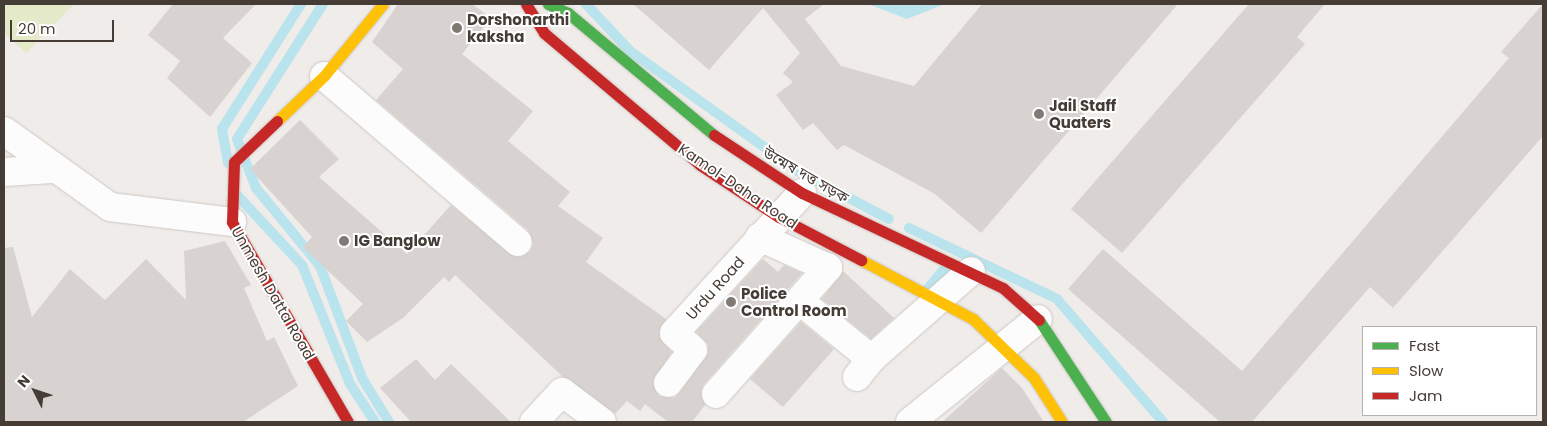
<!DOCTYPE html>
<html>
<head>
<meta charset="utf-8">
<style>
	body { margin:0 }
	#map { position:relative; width:1547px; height:426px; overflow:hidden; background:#f0ece9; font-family:Poppins,"Noto Sans Bengali",sans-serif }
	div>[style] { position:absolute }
	.green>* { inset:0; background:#e3e9c9 }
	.water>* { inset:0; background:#b9e3ed }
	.stream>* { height:10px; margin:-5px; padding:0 5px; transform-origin:5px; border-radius:5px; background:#b9e3ed }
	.building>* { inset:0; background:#d8d3d0 }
	.roads { filter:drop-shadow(0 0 1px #ccc8c5) drop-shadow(0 0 1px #ccc8c5) }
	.street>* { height:28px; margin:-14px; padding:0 14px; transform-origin:14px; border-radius:14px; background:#fdfcfc }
	.fast>* { height:11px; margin:-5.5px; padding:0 5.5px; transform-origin:5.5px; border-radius:5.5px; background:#4caf50 }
	.slow>* { height:11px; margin:-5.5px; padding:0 5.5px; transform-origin:5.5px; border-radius:5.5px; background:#ffc107 }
	.jam>* { height:11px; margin:-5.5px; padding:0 5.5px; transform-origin:5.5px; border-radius:5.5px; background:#c62828 }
	.dots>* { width:14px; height:14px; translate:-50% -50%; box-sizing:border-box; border:2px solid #fff; border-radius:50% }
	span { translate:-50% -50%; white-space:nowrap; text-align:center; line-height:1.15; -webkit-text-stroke:4px #fff; paint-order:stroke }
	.poi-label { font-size:15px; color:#453c35; font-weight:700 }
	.left { translate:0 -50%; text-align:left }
	.street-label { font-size:15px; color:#453c35 }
	.frame { position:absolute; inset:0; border:5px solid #453c35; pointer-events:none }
	.legend { position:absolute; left:1362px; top:326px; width:175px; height:90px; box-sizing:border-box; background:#fff; border:1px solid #b5b1ae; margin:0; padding:6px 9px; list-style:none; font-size:15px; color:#453c35 }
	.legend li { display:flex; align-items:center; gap:10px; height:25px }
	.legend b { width:25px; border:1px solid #b5b1ae }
	.north { position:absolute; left:10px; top:366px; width:50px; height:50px; -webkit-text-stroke:4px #fff; paint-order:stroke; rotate:311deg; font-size:14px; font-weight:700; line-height:20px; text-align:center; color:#453c35 }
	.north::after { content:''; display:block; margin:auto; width:18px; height:22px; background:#453c35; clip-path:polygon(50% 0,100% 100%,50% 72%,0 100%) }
	.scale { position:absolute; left:10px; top:20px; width:104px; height:22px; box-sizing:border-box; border:2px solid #453c35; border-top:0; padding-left:6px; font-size:15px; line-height:18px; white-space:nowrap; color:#453c35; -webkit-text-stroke:4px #fff; paint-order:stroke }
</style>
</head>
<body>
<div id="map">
	<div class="green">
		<div style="clip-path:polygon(4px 4px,74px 4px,26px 53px,4px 33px)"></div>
	</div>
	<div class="water">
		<div style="clip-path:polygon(868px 4px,945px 4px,907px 19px)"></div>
	</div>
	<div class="stream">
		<div style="left:323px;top:4px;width:160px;rotate:122.5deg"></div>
		<div style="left:237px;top:139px;width:53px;rotate:68.8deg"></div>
		<div style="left:256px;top:188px;width:101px;rotate:50.6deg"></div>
		<div style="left:320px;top:266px;width:120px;rotate:69.4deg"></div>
		<div style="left:362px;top:378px;width:52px;rotate:58.5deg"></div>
		<div style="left:586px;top:4px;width:64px;rotate:46.9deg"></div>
		<div style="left:630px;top:51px;width:204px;rotate:35.6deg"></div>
		<div style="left:796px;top:170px;width:105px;rotate:27.8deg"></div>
		<div style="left:228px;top:163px;width:35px;rotate:-100deg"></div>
		<div style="left:222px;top:129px;width:148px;rotate:-57.7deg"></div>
		<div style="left:237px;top:195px;width:96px;rotate:47.1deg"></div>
		<div style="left:302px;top:265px;width:128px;rotate:68deg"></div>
		<div style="left:350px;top:384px;width:45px;rotate:56.7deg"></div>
		<div style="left:909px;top:228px;width:164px;rotate:25.6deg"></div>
		<div style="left:1057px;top:299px;width:162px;rotate:49.2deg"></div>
		<div style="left:925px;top:292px;width:31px;rotate:-50deg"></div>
	</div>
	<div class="building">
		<div style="clip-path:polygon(173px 4px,256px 4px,223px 38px,252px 63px,210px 117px,167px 78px,180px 61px,148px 35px)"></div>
		<div style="clip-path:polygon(398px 4px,472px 4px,491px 18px,462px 54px,533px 111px,508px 141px,570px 192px,558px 206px,603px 238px,586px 262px,666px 319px,659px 337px,672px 352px,653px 381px,659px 396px,674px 398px,680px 392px,708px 353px,708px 344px,696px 332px,763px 259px,778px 272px,784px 265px,802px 273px,704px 384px,701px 391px,705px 405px,692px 422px,668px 422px,645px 404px,640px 411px,627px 401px,615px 414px,563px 377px,455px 275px,449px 282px,444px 277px,403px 318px,367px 342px,346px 321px,363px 304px,303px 247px,312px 237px,250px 169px,300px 120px,339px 159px,319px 177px,407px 254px,451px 205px,515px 257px,530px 252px,533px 244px,528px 230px,376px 100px,403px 69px,372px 42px)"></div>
		<div style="clip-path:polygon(633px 4px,824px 4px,805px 19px,841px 66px,914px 86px,982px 4px,1178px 4px,981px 233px,935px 194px,844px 145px,837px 150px,813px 123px,803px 130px,776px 95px,793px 82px,783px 73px,800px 53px,763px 8px,709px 70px)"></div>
		<div style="clip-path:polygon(1249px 4px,1325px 4px,1297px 37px,1305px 44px,1122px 253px,1071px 209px)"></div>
		<div style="clip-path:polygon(1543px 4px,1543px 136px,1393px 308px,1370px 287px,1252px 422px,1220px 422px,1068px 289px,1103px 249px,1242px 371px,1509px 58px,1501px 52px)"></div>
		<div style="clip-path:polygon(225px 241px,251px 285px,244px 288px,267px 341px,274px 337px,298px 386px,243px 422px,4px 422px,4px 248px,13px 247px,32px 317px,70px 269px,105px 300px,146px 259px,186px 300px,184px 251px)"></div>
		<div style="clip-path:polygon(843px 271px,894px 318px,871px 339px,822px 299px)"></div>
		<div style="clip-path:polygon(801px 322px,834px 349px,783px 407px,750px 379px)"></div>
		<div style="clip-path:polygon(416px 359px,435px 380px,451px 364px,511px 422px,411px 422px,380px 388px)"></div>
		<div style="clip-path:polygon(1002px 368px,1022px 388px,1044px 422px,942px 422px)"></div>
	</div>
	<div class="roads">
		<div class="street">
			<div style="left:324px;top:76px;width:255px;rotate:40.6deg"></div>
			<div style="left:4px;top:131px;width:130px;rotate:35.6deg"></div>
			<div style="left:110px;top:207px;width:123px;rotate:7deg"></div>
			<div style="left:4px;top:172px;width:48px;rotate:-3.6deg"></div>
			<div style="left:800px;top:301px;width:92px;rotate:39.2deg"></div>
			<div style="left:857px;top:377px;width:23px;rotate:-52deg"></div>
			<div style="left:871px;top:359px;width:133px;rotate:-41.3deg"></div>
			<div style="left:668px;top:383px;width:41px;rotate:-52.9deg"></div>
			<div style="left:693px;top:350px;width:25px;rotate:-138deg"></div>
			<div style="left:674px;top:333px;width:190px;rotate:-47.6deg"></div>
			<div style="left:716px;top:394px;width:169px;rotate:-48.4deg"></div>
			<div style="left:828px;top:268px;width:75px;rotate:-155.5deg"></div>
			<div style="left:534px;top:422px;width:41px;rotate:-47deg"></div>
			<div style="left:562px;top:392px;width:50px;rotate:36.9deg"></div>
			<div style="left:910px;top:422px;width:164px;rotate:-38.8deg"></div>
		</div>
		<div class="fast">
			<div style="left:548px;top:4px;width:22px;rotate:24deg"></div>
			<div style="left:568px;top:13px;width:190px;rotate:39.9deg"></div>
			<div style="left:1039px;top:320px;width:122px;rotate:56.7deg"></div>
		</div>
		<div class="slow">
			<div style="left:277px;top:121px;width:65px;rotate:-43.8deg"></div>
			<div style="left:324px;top:76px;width:93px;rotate:-50.7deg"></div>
			<div style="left:861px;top:260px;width:127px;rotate:27.8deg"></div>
			<div style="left:973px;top:319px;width:85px;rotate:44deg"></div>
			<div style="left:1034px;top:378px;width:52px;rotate:57.5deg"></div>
		</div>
		<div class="jam">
			<div style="left:526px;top:4px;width:34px;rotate:58deg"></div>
			<div style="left:544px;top:33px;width:204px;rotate:40.2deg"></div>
			<div style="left:700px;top:165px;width:95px;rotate:33.4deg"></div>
			<div style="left:779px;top:217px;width:93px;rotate:27.7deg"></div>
			<div style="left:277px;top:121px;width:59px;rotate:136.4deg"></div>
			<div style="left:234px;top:162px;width:60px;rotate:91.9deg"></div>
			<div style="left:232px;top:222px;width:231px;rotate:59.9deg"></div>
			<div style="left:714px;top:135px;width:105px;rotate:33.4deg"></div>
			<div style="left:802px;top:193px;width:222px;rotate:25.3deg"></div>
			<div style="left:1003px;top:288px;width:48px;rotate:41.6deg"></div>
		</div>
	</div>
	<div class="dots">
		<div style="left:457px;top:28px;background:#817a74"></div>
		<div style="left:1039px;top:114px;background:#817a74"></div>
		<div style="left:344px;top:241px;background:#817a74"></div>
		<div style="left:731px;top:302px;background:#817a74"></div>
	</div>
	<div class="poi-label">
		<span class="left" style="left:467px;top:28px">Dorshonarthi<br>kaksha</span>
		<span class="left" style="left:1049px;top:114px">Jail Staff<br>Quaters</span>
		<span class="left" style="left:354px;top:241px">IG Banglow</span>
		<span class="left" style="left:741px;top:302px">Police<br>Control Room</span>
	</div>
	<div class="street-label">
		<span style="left:806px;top:175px;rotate:30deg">উন্মেষ দত্ত সড়ক</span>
		<span style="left:738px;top:186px;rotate:34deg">Kamol-Daha Road</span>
		<span style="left:715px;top:288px;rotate:-48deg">Urdu Road</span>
		<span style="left:273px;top:293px;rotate:60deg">Unmesh Datta Road</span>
	</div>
	<div class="frame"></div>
	<ul class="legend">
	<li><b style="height:6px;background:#4caf50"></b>Fast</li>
	<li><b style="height:6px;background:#ffc107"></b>Slow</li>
	<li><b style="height:6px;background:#c62828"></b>Jam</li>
	</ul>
	<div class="north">N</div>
	<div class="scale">20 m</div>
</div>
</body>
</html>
